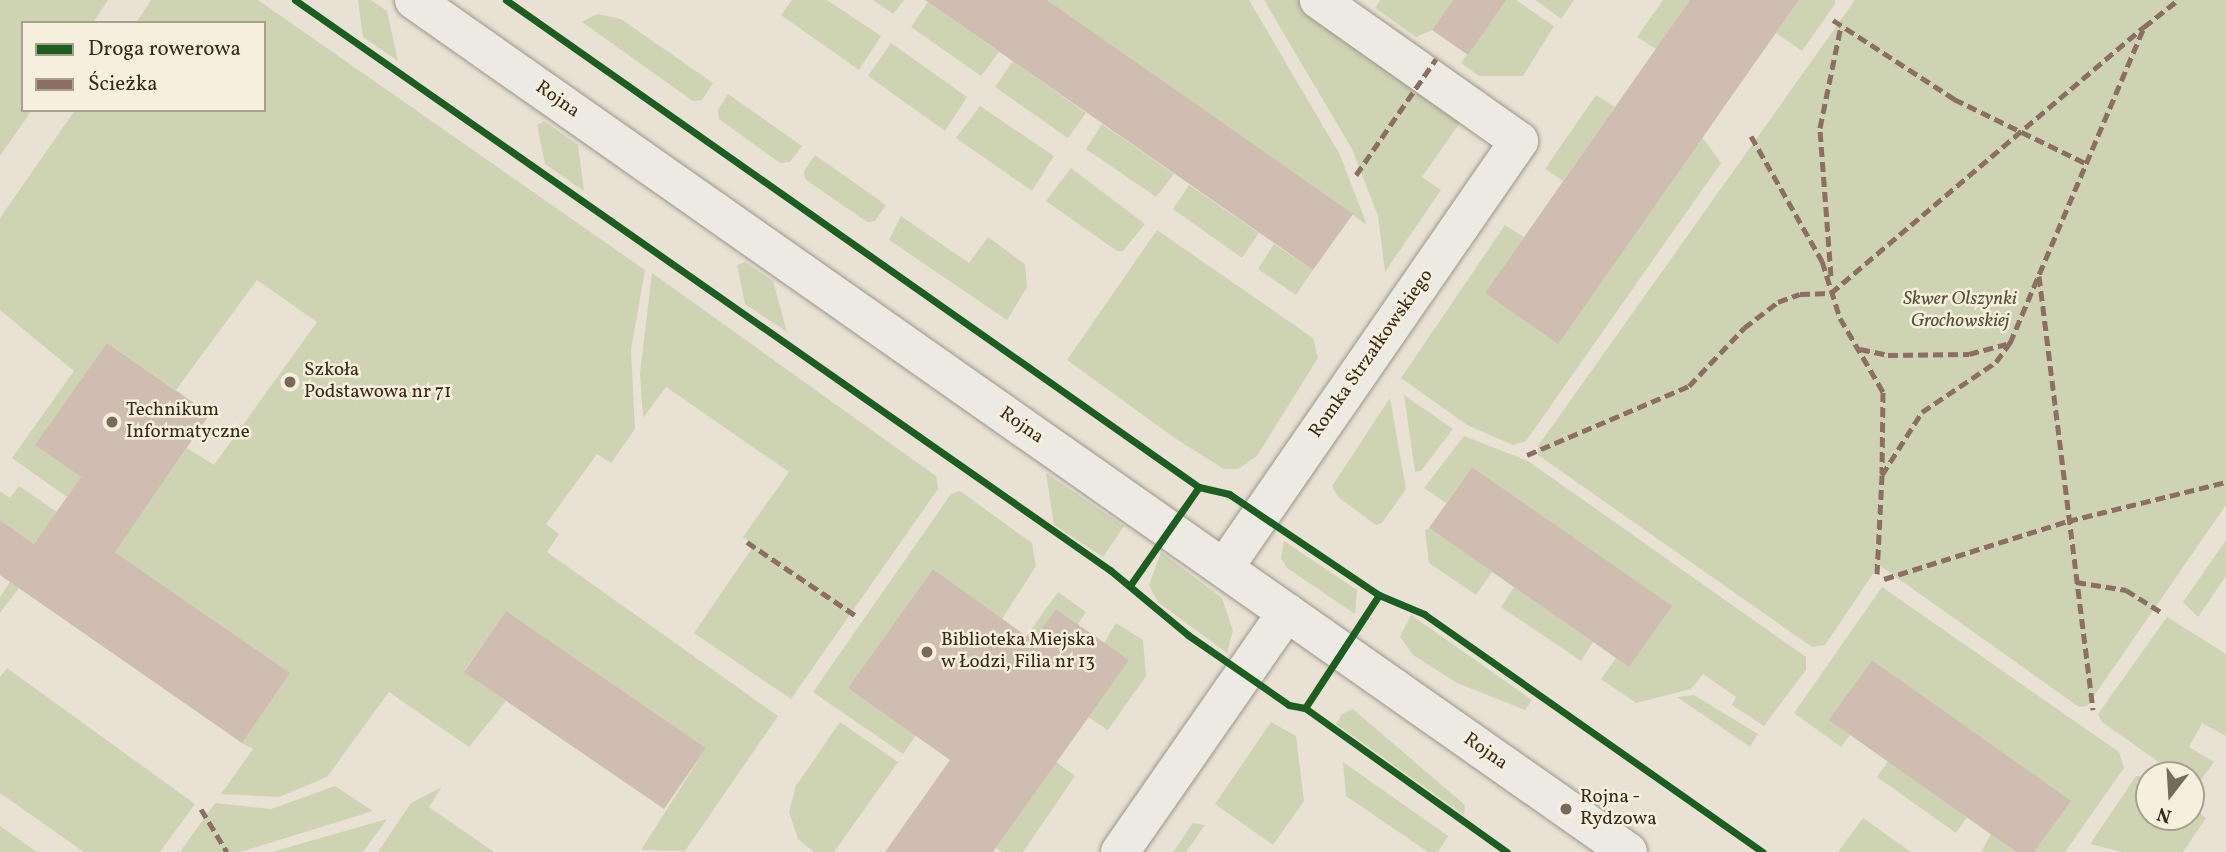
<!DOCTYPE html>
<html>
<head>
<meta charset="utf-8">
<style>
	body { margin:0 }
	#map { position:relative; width:2226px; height:852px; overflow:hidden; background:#e9e2d4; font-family:Vollkorn,serif }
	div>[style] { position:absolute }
	.green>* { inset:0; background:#ced3b4 }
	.building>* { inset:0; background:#cebdb0 }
	.roads { filter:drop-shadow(0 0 2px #9b968b) drop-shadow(0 0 2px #9b968b) }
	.minor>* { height:38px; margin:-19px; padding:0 19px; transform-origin:19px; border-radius:19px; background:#edeae3 }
	.quiet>* { height:5px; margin-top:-2.5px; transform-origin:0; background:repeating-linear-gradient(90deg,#8d6e63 0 10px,transparent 0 15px) }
	.cycleway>* { height:7px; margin:-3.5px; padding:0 3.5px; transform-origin:3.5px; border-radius:3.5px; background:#1b5e20 }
	.dots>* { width:19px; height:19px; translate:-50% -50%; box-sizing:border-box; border:4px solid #f6efde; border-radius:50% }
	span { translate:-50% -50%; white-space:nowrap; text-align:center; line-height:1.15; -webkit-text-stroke:5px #f6efde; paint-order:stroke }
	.street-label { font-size:19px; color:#392a16 }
	.park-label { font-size:19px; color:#585137; font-style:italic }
	.poi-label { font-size:19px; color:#392a16 }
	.left { translate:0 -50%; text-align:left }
	.legend { position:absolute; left:21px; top:21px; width:245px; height:91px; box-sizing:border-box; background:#f6efde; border:2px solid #aaa08e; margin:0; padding:9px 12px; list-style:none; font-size:21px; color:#392a16 }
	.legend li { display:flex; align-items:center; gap:14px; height:35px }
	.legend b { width:35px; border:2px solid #aaa08e }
	.north { position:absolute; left:2135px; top:761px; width:70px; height:70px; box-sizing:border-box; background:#f6efde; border:2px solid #aaa08e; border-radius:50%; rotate:197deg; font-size:19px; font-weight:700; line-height:28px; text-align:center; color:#392a16 }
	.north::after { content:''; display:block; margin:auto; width:24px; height:32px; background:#776a58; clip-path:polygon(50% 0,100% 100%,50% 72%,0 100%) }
</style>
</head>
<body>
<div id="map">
	<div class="green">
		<div style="clip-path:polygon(0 0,108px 0,93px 23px,23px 23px,23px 110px,32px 110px,0 156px)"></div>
		<div style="clip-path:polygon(151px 0,258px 0,645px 270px,631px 350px,635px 429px,611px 463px,597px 454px,546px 524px,559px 534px,547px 552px,778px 716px,685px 851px,641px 850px,706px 748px,506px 611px,464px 671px,506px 701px,469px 747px,389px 692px,327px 777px,279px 797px,221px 794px,253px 749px,242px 743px,290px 673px,92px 536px,139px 517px,187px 448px,214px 465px,317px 322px,257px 280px,176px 390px,107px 343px,36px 445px,81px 477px,67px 497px,12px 458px,74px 371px,0 310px,0 218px,75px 110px,264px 110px,264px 23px,136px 23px)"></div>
		<div style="clip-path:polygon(358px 0,371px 0,387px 11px,398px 61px,363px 37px)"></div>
		<div style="clip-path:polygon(792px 0,827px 0,881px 36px,859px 70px,781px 15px)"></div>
		<div style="clip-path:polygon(873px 0,904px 0,893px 14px)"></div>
		<div style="clip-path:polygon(1047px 0,1249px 0,1340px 155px,1367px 225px)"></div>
		<div style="clip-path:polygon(1264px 0,1301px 0,1466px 114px,1422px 177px,1441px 190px,1385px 272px,1378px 216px,1352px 149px)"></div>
		<div style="clip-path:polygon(1380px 0,1453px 0,1432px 30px,1416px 37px,1375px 8px)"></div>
		<div style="clip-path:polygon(1506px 0,1516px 0,1554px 26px,1523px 76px,1479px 76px,1461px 63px)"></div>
		<div style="clip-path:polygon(1535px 0,1574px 0,1561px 19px)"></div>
		<div style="clip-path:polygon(1663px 0,1690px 0,1656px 49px,1637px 37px)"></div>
		<div style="clip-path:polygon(1799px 0,1835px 0,1835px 4px,1802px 51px,1776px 33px)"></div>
		<div style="clip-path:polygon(1855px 0,2226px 0,2226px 505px,2087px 706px,2079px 707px,1879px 565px,1825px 645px,1812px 647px,1538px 455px,1538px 446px)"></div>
		<div style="clip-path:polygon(928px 2px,999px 52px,981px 76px,911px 27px)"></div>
		<div style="clip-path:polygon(597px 14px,621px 19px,713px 83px,702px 100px,693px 101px,582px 22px)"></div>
		<div style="clip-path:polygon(891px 43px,967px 97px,945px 131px,868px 76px)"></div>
		<div style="clip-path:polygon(1013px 61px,1086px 113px,1068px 138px,995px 87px)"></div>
		<div style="clip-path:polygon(728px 94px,802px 146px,790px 162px,780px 163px,719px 119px,718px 110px)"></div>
		<div style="clip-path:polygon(1596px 95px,1615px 107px,1563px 181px,1545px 169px)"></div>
		<div style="clip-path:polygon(980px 106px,1054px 156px,1032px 191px,956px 138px)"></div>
		<div style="clip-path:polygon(544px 121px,578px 145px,584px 191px,545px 164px,537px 125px)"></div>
		<div style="clip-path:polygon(1102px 124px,1174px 174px,1156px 197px,1086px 149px)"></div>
		<div style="clip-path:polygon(1702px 137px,1721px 163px,1526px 441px,1513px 445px,1467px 425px,1401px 378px,1505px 225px,1524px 237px,1485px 293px,1557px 343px)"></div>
		<div style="clip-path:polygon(815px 155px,886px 205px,875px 221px,867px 222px,805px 179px,804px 171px)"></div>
		<div style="clip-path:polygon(1071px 168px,1145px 224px,1123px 251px,1117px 251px,1046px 201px)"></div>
		<div style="clip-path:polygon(1189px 185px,1259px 233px,1242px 258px,1173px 209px)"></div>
		<div style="clip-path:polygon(901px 216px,969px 263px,988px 237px,1025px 264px,1027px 287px,1007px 320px,889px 240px)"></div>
		<div style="clip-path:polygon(1157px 230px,1313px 338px,1318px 358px,1257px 456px,1238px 469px,1224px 469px,1176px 439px,1067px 360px)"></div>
		<div style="clip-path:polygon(1274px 244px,1313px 270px,1296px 295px,1258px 269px)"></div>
		<div style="clip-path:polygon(745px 262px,773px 281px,787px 332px,745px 304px,737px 265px)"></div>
		<div style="clip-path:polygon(652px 273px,936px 476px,938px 489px,791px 699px,694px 633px,754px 545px,743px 537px,789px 472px,666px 387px,643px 418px,640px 373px)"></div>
		<div style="clip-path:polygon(1404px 395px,1453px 429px,1421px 471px,1415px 472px)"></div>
		<div style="clip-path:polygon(1390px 398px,1406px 489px,1382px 523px,1376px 525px,1338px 497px,1332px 486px)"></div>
		<div style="clip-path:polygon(1464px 436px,1528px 461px,1806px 657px,1806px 670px,1764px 726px,1732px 705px,1736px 697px,1703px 674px,1691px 689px,1636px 703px,1601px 679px,1616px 658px,1629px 667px,1671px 606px,1472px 467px,1446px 503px,1424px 488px)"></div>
		<div style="clip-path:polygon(1046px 473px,1124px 526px,1103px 557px,1054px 525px)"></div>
		<div style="clip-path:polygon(19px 486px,57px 512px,34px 544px,0 520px,0 491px,10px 498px)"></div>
		<div style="clip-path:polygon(960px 491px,1032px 543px,1036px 566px,1002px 619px,933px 569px,848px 688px,916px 735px,903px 754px,813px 692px,951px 494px)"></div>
		<div style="clip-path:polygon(1429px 528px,1492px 572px,1476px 595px,1429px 563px,1425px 530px)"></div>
		<div style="clip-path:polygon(2226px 540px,2226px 576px,2198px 617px,2183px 602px)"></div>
		<div style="clip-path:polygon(1284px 541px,1357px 590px,1355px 614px,1287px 568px,1281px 558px)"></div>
		<div style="clip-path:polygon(1161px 552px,1222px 598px,1233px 631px,1227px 653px,1158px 602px,1149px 585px)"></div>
		<div style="clip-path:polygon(10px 582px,19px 588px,0 613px,0 597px)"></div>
		<div style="clip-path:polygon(1514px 587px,1593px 642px,1581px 661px,1501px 607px)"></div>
		<div style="clip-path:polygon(1882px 587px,2119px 752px,2124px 768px,2065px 852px,2034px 852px,2070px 802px,1872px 660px,1830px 720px,1850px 735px,1841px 747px,1794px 713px)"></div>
		<div style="clip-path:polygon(1058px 592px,1086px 612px,1078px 624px,1056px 609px,1032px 643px,1025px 638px)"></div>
		<div style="clip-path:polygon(1411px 615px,1532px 700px,1525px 710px,1457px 683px,1413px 655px,1400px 637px)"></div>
		<div style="clip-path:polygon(2167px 617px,2226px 654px,2226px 736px,2202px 723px,2189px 747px,2214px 762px,2195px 788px,2191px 775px,2177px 775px,2102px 722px,2098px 714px)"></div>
		<div style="clip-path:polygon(1116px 623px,1143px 640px,1146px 676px,1108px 730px,1088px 717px,1129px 660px,1104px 643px)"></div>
		<div style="clip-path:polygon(7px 668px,195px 804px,160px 852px,84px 852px,0 793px,0 677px)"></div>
		<div style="clip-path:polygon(1694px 695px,1758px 734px,1750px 747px,1677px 697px)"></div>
		<div style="clip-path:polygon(1353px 709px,1465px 805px,1464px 815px,1336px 724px,1342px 714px)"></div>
		<div style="clip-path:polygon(840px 722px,898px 762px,834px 852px,814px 852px,798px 839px,789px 812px,796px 786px)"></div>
		<div style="clip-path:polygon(1271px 722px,1296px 736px,1304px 801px,1273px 845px,1215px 804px)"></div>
		<div style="clip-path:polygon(1888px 761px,1967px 817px,1956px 833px,1877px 777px)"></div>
		<div style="clip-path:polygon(1056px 762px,1075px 776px,1023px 852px,1002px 852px,996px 848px)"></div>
		<div style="clip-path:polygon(1343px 762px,1448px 836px,1438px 852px,1428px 852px,1346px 796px)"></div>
		<div style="clip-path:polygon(2136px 776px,2149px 776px,2149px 817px,2191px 817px,2191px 807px,2206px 818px,2183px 852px,2122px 852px,2090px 844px)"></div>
		<div style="clip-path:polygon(335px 786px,373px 811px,240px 852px,180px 852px,215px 803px,271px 809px)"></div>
		<div style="clip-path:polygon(442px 787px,429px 807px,494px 852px,378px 852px,411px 803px)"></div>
		<div style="clip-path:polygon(1863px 818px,1911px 852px,1838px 852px)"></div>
		<div style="clip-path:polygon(387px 819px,363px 852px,272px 852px)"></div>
		<div style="clip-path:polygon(1193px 823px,1205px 825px,1186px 852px,1173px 852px)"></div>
		<div style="clip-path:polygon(0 826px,37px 852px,0 852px)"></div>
		<div style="clip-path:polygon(1991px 834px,2016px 852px,1981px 852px)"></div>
	</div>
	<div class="building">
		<div style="clip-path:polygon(925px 0,1047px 0,1353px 214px,1313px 270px)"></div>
		<div style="clip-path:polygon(1453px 0,1506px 0,1468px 55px,1432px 30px)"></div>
		<div style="clip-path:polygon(1690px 0,1799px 0,1558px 344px,1485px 293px)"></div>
		<div style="clip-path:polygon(107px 343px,210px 414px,115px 552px,290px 673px,242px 743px,0 575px,0 520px,34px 544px,81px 477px,35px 445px)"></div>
		<div style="clip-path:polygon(1472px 467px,1672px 606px,1629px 667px,1429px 528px)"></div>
		<div style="clip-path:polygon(933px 569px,1033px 641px,1056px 609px,1129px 660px,993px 852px,885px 852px,950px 760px,848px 688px)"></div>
		<div style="clip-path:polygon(506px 611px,706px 748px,664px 809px,464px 672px)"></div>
		<div style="clip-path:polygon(1872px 660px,2071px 801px,2034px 852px,2016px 852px,1829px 720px)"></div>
	</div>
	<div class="roads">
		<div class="minor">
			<div style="left:414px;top:0;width:1483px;rotate:35.06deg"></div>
			<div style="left:1224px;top:568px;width:519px;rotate:-55.36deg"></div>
			<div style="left:1519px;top:141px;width:245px;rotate:-144.8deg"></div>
			<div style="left:1120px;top:852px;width:292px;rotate:-55.2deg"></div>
		</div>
	</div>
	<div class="quiet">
		<div style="left:1833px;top:20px;width:145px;rotate:33.1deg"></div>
		<div style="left:1954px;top:99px;width:146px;rotate:26deg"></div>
		<div style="left:1751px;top:136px;width:144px;rotate:60.4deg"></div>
		<div style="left:1822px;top:261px;width:60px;rotate:72.5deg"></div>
		<div style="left:1840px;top:318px;width:86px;rotate:59.8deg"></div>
		<div style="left:1883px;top:392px;width:81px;rotate:90.7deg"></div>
		<div style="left:1356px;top:175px;width:141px;rotate:-55.4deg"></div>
		<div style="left:1831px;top:276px;width:148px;rotate:-94.3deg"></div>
		<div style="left:1820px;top:128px;width:104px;rotate:-78.4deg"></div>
		<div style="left:2039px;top:276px;width:437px;rotate:82.9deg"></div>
		<div style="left:1860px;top:349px;width:29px;rotate:12deg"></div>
		<div style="left:1888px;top:355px;width:81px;rotate:-0.7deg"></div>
		<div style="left:1969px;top:354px;width:39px;rotate:-15deg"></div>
		<div style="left:1527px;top:455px;width:176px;rotate:-23.1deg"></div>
		<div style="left:1689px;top:386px;width:80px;rotate:-46.5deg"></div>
		<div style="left:1744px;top:328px;width:43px;rotate:-37.4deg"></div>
		<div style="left:1778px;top:302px;width:23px;rotate:-20deg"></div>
		<div style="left:1800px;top:294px;width:31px;rotate:-2deg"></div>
		<div style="left:1831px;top:293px;width:411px;rotate:-40.4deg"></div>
		<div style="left:747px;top:542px;width:130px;rotate:34.1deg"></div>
		<div style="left:1877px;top:574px;width:99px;rotate:-87.1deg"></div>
		<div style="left:1882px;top:475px;width:75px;rotate:-57.6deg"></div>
		<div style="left:1922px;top:412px;width:89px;rotate:-34deg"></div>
		<div style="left:1996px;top:362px;width:24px;rotate:-54deg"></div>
		<div style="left:2010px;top:343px;width:343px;rotate:-67deg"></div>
		<div style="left:2144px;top:27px;width:43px;rotate:-38.5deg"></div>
		<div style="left:1884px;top:579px;width:193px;rotate:-17.5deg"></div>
		<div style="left:2068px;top:521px;width:163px;rotate:-13.9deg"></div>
		<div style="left:2076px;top:582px;width:51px;rotate:9.1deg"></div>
		<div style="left:2126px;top:590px;width:41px;rotate:32.2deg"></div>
		<div style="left:201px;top:809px;width:50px;rotate:58.8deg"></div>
	</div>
	<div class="cycleway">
		<div style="left:295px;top:0;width:995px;rotate:34.97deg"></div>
		<div style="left:1110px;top:570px;width:102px;rotate:39.8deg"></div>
		<div style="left:1188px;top:635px;width:123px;rotate:34.7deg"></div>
		<div style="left:1289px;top:705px;width:16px;rotate:11deg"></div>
		<div style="left:1305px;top:708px;width:248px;rotate:35.5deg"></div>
		<div style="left:506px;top:0;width:847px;rotate:35.1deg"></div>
		<div style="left:1199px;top:487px;width:31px;rotate:13deg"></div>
		<div style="left:1229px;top:494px;width:181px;rotate:34deg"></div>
		<div style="left:1379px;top:595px;width:49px;rotate:22.9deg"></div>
		<div style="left:1424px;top:614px;width:414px;rotate:35.1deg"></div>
		<div style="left:1131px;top:584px;width:118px;rotate:-55deg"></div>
		<div style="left:1305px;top:708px;width:135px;rotate:-56.8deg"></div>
	</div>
	<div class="dots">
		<div style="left:290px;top:382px;background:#776a58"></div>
		<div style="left:112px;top:422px;background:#776a58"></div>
		<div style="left:927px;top:652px;background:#776a58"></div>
		<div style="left:1566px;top:809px;background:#776a58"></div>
	</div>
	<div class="street-label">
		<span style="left:557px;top:100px;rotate:35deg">Rojna</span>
		<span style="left:1372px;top:354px;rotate:-55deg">Romka Strzałkowskiego</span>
		<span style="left:1021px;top:426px;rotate:35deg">Rojna</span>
		<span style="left:1485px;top:752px;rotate:35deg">Rojna</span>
	</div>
	<div class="park-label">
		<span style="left:1960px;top:311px">Skwer Olszynki<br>Grochowskiej</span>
	</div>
	<div class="poi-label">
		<span class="left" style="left:304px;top:382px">Szkoła<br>Podstawowa nr 71</span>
		<span class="left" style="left:126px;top:422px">Technikum<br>Informatyczne</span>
		<span class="left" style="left:941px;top:652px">Biblioteka Miejska<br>w Łodzi, Filia nr 13</span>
		<span class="left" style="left:1580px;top:809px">Rojna -<br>Rydzowa</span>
	</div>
	<ul class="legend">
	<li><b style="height:9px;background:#1b5e20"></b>Droga rowerowa</li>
	<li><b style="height:9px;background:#8d6e63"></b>Ścieżka</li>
	</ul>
	<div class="north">N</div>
</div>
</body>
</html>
